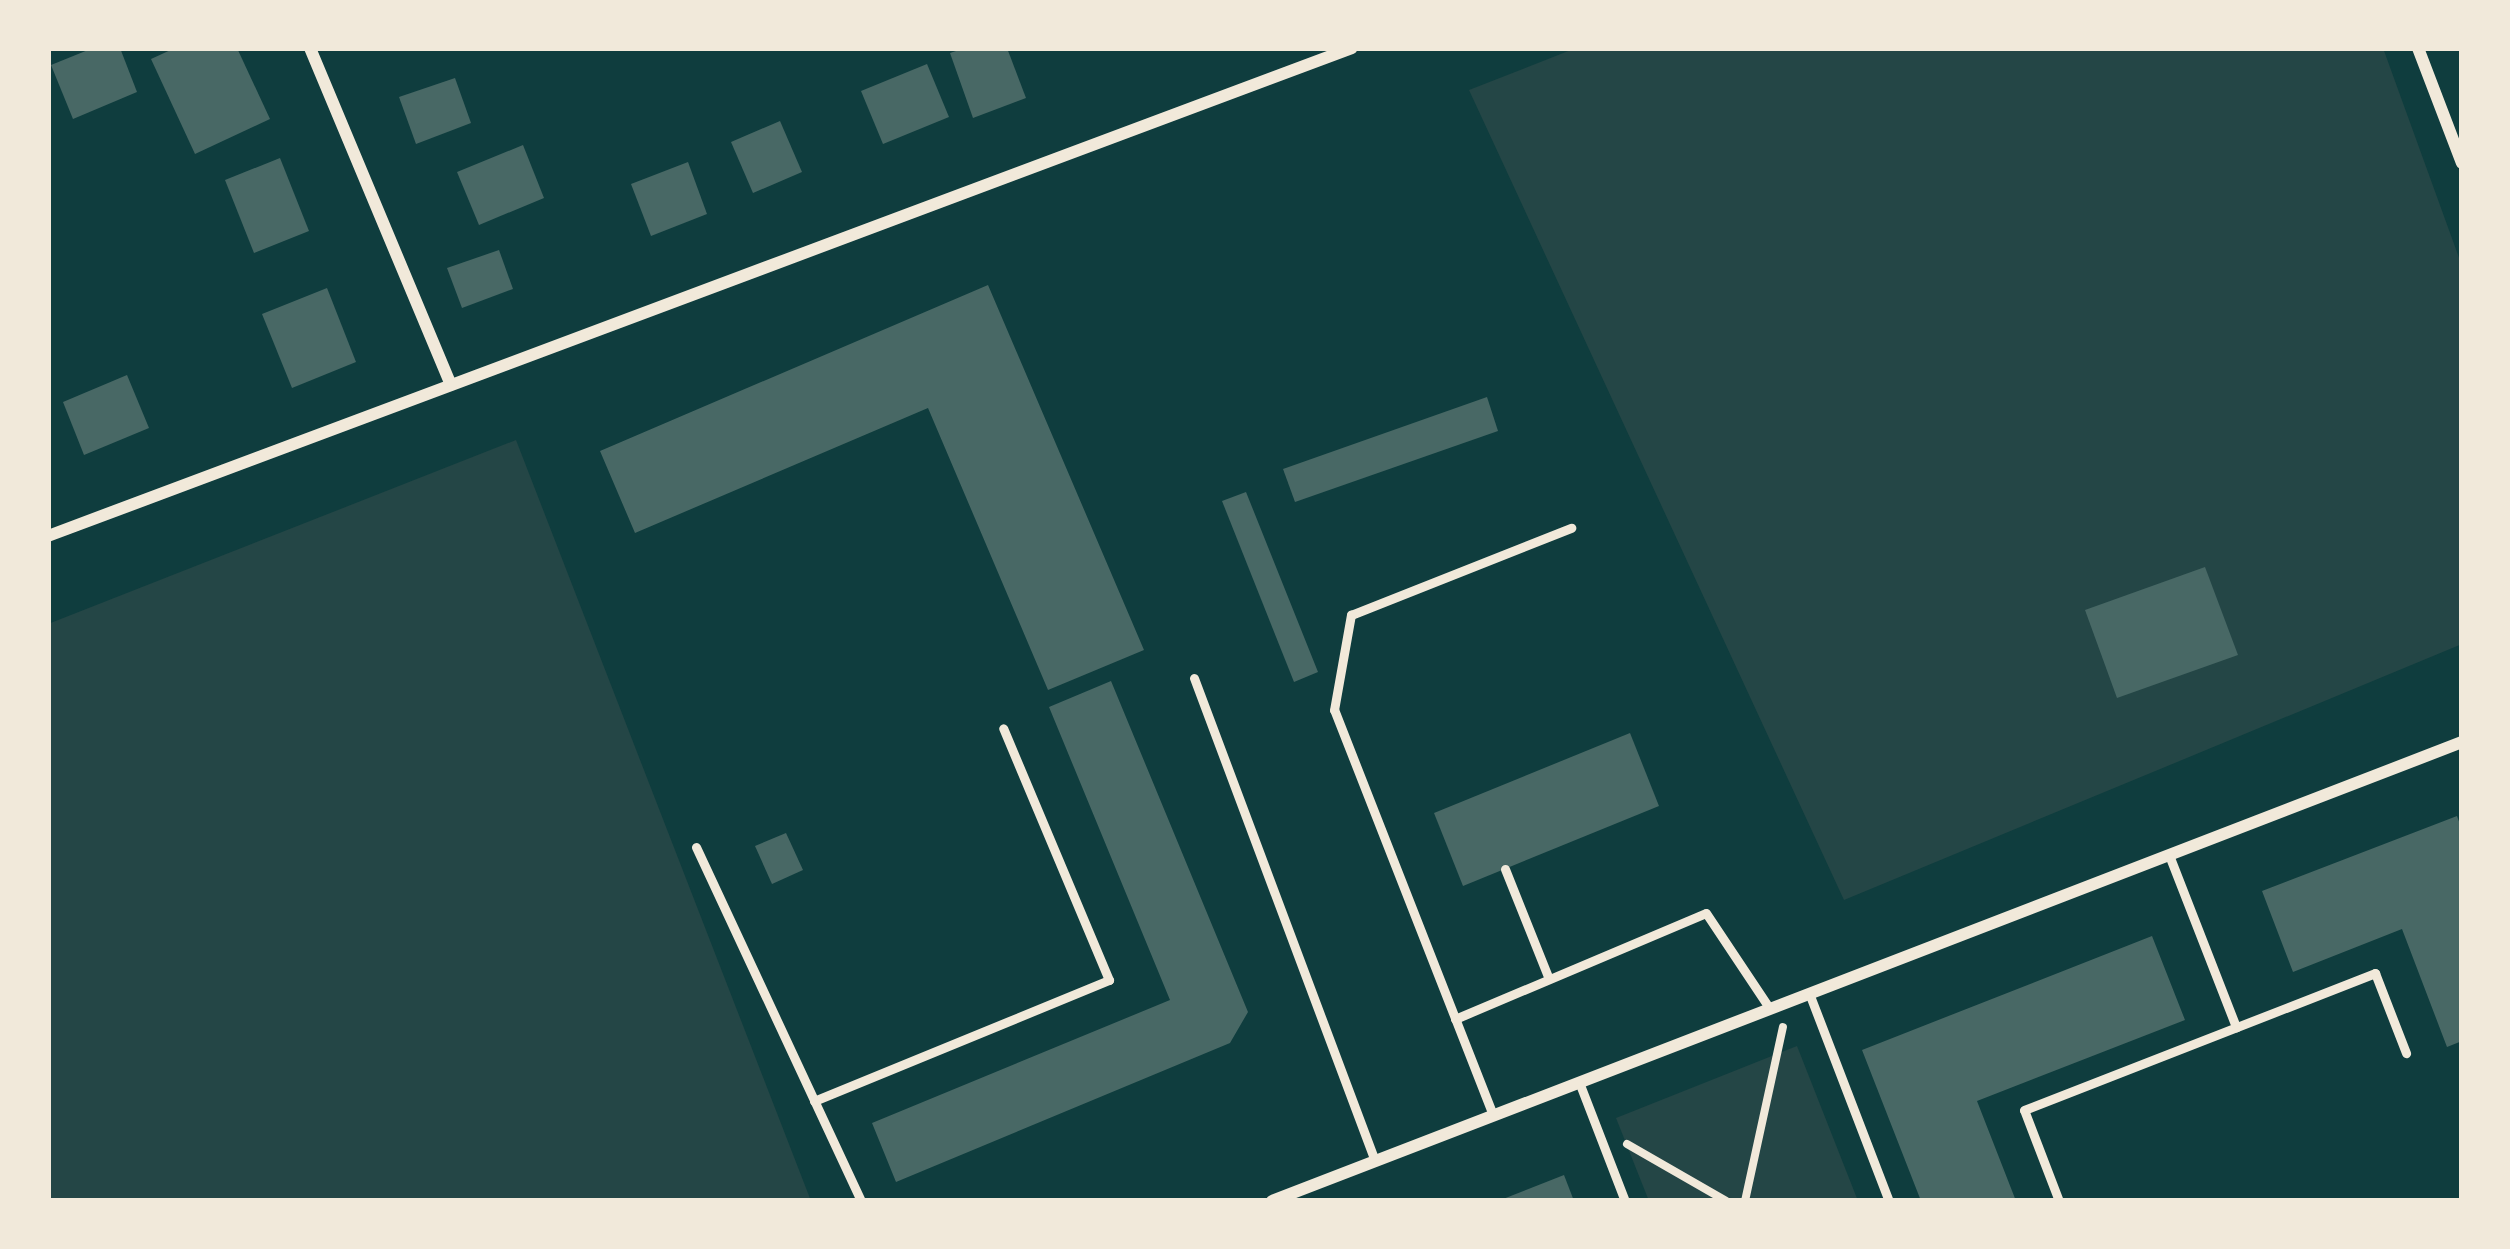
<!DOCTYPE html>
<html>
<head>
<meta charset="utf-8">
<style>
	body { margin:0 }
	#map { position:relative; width:2510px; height:1249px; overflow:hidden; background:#0f3d3e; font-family:"Source Sans 3",sans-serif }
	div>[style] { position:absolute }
	.green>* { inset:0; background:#244646 }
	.building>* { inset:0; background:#486865 }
	.path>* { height:8px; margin:-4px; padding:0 4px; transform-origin:4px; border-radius:4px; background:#f1e9da }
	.service>* { height:9px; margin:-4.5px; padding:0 4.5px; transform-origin:4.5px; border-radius:4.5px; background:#f1e9da }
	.minor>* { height:12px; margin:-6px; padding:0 6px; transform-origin:6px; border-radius:6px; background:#f1e9da }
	span { translate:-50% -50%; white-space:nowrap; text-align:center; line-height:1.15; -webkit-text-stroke:12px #f1e9da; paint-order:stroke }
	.frame { position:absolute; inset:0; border:51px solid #f1e9da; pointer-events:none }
</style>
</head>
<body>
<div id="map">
	<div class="green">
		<div style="clip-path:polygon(1576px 48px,2383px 48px,2462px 266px,2462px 644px,1844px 900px,1469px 90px)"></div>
		<div style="clip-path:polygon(516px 440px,811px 1201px,48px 1201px,48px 624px)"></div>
		<div style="clip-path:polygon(1797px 1046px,1858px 1201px,1649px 1201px,1616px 1118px)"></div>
	</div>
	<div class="building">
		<div style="clip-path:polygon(93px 48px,120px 48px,137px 92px,73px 119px,51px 65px)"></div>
		<div style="clip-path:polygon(175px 48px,237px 48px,270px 119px,195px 154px,151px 59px)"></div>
		<div style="clip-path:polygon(965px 48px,1007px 48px,1026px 98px,973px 118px,950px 53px)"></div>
		<div style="clip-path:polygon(927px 64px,949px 117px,883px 144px,861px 91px)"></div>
		<div style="clip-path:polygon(455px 78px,471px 123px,416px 144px,399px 97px)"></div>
		<div style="clip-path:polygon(780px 121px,802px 172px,753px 193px,731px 142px)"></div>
		<div style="clip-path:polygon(523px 145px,544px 198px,479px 225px,457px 172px)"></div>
		<div style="clip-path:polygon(280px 158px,309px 231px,254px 253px,225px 180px)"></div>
		<div style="clip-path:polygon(688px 162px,707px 214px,651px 236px,631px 184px)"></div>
		<div style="clip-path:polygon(499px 250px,513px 289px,462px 308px,447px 268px)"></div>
		<div style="clip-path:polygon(988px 285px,1144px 650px,1048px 690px,928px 408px,635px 533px,600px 451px)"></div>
		<div style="clip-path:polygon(327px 288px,356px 362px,292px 388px,262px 314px)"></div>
		<div style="clip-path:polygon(127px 375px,149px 428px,84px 455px,63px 402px)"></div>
		<div style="clip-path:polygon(1487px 397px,1498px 431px,1295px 502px,1283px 469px)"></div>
		<div style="clip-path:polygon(1246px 492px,1318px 672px,1294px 682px,1222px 501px)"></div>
		<div style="clip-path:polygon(2205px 567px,2238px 655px,2117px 698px,2085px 610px)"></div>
		<div style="clip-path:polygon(1111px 681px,1248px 1012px,1230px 1043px,896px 1182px,872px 1123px,1170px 1000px,1049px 707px)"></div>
		<div style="clip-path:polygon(1630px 733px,1659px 806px,1463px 886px,1434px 813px)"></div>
		<div style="clip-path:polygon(2457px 816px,2462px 830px,2462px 1041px,2447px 1047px,2402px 929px,2293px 972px,2262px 891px)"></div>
		<div style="clip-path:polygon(786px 833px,803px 870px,772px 884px,755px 846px)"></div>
		<div style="clip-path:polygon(2152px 936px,2185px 1020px,1977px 1101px,2016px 1201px,1921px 1201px,1862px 1050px)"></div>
		<div style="clip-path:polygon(1564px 1175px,1574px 1201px,1498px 1201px)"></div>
	</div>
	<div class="path">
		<div style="left:1627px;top:1144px;width:114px;rotate:29.9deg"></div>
		<div style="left:1745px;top:1201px;width:178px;rotate:-77.7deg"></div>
	</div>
	<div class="service">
		<div style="left:1194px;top:678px;width:516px;rotate:69.46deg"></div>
		<div style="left:696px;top:847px;width:391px;rotate:65deg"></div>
		<div style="left:2169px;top:855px;width:185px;rotate:68.7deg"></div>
		<div style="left:1505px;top:869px;width:118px;rotate:68.2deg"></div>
		<div style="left:1809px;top:993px;width:223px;rotate:69deg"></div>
		<div style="left:1455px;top:1019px;width:272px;rotate:-22.9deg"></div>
		<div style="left:1706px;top:913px;width:115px;rotate:56.3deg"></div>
		<div style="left:1579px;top:1082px;width:128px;rotate:68.9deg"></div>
		<div style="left:814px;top:1101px;width:319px;rotate:-22.3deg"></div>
		<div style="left:1109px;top:980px;width:273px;rotate:-112.8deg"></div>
		<div style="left:1493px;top:1115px;width:435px;rotate:-111.4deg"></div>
		<div style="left:1334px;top:710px;width:97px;rotate:-79.9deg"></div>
		<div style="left:1351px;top:615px;width:237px;rotate:-21.6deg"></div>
		<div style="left:2059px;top:1201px;width:97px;rotate:-111deg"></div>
		<div style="left:2024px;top:1110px;width:377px;rotate:-21.3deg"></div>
		<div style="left:2375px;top:973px;width:86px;rotate:68.8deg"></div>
	</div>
	<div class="minor">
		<div style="left:310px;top:48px;width:365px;rotate:67.3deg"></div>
		<div style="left:2418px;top:48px;width:123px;rotate:69.1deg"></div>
		<div style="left:48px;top:536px;width:1392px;rotate:-20.52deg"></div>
		<div style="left:1272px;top:1201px;width:1275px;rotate:-21.09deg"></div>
	</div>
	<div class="frame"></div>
</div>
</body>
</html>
